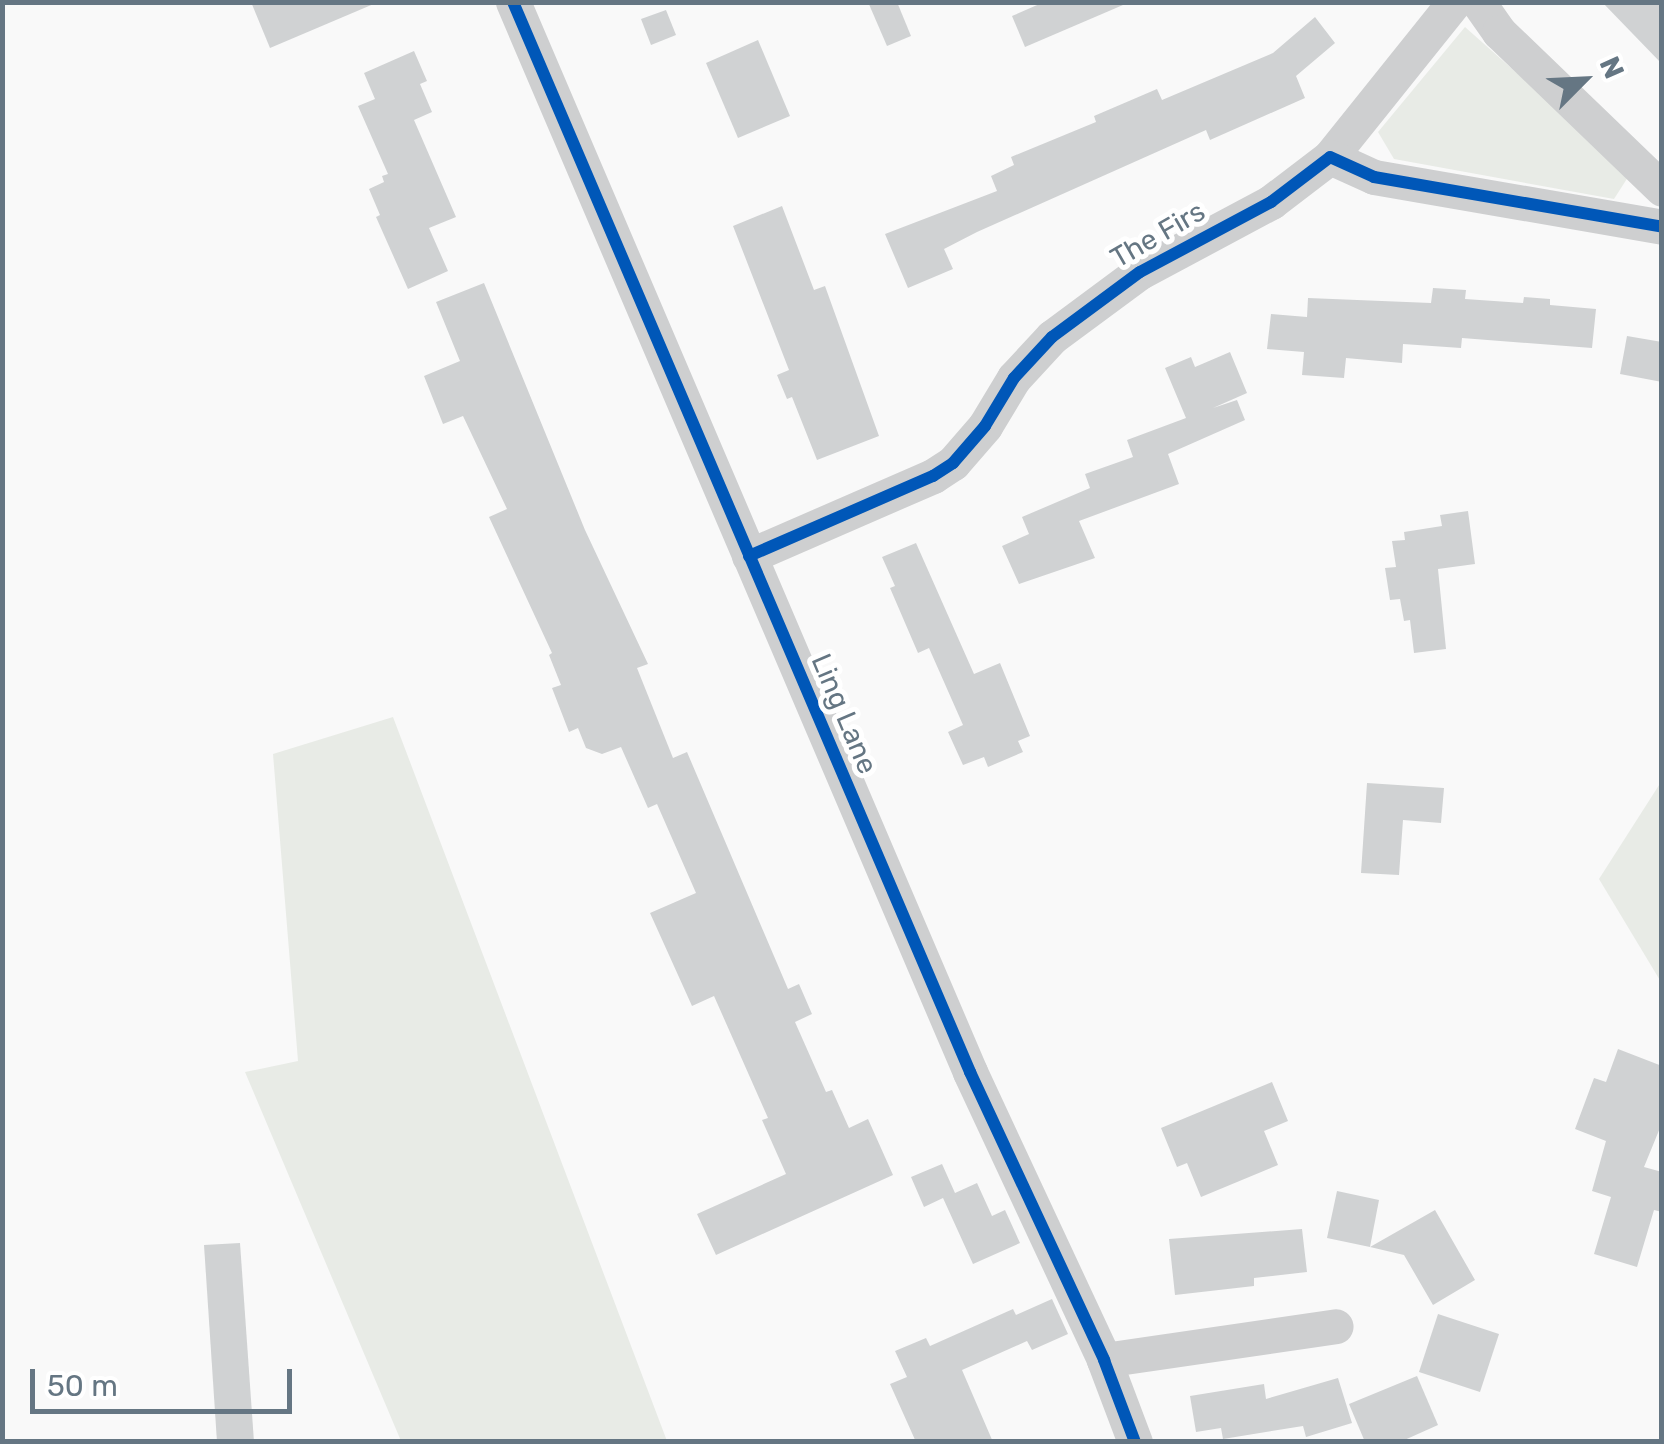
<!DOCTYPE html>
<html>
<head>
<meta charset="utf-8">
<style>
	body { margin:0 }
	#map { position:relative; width:1664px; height:1444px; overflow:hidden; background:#f9f9f9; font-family:Rubik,sans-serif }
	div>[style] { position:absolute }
	.green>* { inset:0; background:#e8ebe6 }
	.building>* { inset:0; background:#d0d2d3 }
	.minor>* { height:35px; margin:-17.5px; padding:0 17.5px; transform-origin:17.5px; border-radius:17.5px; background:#cecfd0 }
	.cycleway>* { height:12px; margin:-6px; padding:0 6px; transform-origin:6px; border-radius:6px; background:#0057b8 }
	span { translate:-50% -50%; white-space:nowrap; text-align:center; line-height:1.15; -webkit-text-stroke:10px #fff; paint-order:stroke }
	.street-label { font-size:28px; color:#657683 }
	.frame { position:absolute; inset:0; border:5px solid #657683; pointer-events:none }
	.north { position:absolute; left:1534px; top:30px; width:100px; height:100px; -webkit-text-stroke:8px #fff; paint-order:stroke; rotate:66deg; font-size:28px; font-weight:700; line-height:40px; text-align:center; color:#657683 }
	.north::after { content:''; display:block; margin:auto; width:35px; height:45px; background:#657683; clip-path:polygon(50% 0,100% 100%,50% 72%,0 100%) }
	.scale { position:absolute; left:30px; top:1369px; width:262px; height:45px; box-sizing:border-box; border:5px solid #657683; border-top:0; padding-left:12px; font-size:30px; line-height:35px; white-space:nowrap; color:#657683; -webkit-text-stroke:8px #fff; paint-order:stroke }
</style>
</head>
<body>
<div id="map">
	<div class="green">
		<div style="clip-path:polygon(1465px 27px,1630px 174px,1614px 199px,1394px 159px,1378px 132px)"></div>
		<div style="clip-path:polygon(393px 717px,667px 1441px,401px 1441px,245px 1072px,298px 1061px,273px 754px)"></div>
		<div style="clip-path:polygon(1661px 782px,1661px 982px,1599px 879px)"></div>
	</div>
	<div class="building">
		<div style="clip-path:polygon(251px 2px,376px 2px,376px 3px,270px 48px)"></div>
		<div style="clip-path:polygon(868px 2px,897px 2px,911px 36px,887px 46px)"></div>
		<div style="clip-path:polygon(1044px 2px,1130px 2px,1025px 47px,1012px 16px)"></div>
		<div style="clip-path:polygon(1602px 2px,1662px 2px,1662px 64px)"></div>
		<div style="clip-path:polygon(666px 10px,676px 35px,651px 45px,641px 19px)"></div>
		<div style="clip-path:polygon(1315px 17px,1335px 43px,1296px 76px,1305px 98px,1210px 140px,1206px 130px,977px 232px,944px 249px,953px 269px,908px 288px,885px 234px,997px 191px,991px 176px,1014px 165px,1011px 157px,1096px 122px,1094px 116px,1157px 89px,1162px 100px,1273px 53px)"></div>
		<div style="clip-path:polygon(758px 40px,790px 116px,738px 138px,706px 63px)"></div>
		<div style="clip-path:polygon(414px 51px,427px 81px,420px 84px,432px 112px,414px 120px,456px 217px,429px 228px,448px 271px,408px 289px,376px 217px,380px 215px,369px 189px,384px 182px,382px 176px,388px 174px,358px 106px,375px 99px,364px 73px)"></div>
		<div style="clip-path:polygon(782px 206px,814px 290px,825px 286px,879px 436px,817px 460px,792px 397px,787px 399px,777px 375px,789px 370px,733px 226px)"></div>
		<div style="clip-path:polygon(484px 283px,585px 530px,648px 664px,637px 668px,673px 758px,687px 752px,788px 989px,799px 984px,812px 1014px,795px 1022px,826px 1092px,832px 1090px,849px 1128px,868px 1119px,893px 1175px,716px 1255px,697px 1214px,786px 1174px,762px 1120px,768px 1118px,714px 996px,692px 1006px,650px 913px,696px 893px,657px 804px,648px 808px,621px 747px,602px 754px,586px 748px,578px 728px,569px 732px,552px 688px,561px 685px,549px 655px,552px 653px,489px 517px,507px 509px,463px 416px,443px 424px,424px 376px,460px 361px,436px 302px)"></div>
		<div style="clip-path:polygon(1433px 288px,1466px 290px,1465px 299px,1523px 303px,1524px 297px,1550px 299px,1550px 305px,1596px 309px,1592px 348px,1462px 338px,1461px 348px,1403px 344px,1402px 363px,1346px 358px,1344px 378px,1302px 375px,1304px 352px,1267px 349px,1271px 314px,1307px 317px,1308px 298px,1431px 303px)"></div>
		<div style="clip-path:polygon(1627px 336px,1662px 342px,1662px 382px,1620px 374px)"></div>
		<div style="clip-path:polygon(1230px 352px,1247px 393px,1213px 408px,1237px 400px,1245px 420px,1168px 454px,1179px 484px,1079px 521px,1095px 558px,1019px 584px,1002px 546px,1029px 534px,1022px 517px,1090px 488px,1085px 474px,1133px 457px,1127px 440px,1186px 418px,1165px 368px,1191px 357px,1195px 367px)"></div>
		<div style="clip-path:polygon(1468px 511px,1475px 564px,1438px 569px,1446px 649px,1414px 653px,1410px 620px,1404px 621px,1400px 599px,1390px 600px,1385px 568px,1396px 567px,1392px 541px,1405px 540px,1404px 532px,1442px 526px,1440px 515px)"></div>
		<div style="clip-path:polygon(916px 543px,974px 674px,1000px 663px,1030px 736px,1018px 741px,1023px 752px,988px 767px,984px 757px,963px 765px,948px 732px,963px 725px,929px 648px,918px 653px,890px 588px,895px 586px,882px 557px)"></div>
		<div style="clip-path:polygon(1367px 783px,1444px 788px,1441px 823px,1403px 820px,1399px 875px,1361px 873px)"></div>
		<div style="clip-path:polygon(1618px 1049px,1662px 1066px,1662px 1123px,1644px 1167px,1662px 1172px,1662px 1212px,1654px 1210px,1637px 1267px,1594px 1254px,1611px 1197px,1592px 1191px,1606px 1141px,1575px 1129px,1594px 1078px,1606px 1082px)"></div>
		<div style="clip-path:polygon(1272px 1082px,1288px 1121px,1264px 1131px,1278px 1165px,1201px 1197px,1187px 1163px,1177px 1167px,1161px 1128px)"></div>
		<div style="clip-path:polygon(942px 1164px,955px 1193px,977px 1183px,992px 1216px,1005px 1210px,1020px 1243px,973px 1264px,943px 1198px,924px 1207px,911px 1177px)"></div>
		<div style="clip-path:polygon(1337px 1191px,1379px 1200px,1370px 1247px,1327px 1238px)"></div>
		<div style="clip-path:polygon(1435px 1210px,1475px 1280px,1433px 1305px,1404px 1255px,1370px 1247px)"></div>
		<div style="clip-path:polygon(1302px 1229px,1307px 1272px,1254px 1278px,1254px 1286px,1175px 1295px,1169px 1239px)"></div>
		<div style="clip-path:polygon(240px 1243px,254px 1442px,217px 1442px,204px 1245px)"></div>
		<div style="clip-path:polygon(1052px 1299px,1068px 1334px,1032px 1350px,1027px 1341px,962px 1370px,993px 1442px,916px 1442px,890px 1384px,907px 1377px,895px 1351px,926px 1338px,930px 1346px,1013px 1309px,1016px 1315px)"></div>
		<div style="clip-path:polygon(1438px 1314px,1499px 1334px,1480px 1392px,1419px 1372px)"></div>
		<div style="clip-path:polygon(1417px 1376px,1438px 1425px,1400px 1442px,1365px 1442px,1349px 1404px)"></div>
		<div style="clip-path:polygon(1338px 1378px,1352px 1423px,1306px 1437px,1303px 1426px,1223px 1439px,1221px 1428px,1196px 1432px,1190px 1396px,1264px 1384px,1266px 1399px)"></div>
	</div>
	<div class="minor">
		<div style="left:513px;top:2px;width:1164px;rotate:66.87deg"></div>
		<div style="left:970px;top:1072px;width:318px;rotate:65deg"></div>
		<div style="left:1104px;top:1360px;width:88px;rotate:69.3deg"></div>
		<div style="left:1478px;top:2px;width:37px;rotate:55deg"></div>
		<div style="left:1499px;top:32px;width:226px;rotate:43.9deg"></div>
		<div style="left:1330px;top:157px;width:198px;rotate:-51.3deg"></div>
		<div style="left:749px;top:556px;width:201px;rotate:-23.5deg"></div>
		<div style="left:933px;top:476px;width:24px;rotate:-33deg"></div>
		<div style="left:953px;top:463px;width:49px;rotate:-49.1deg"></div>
		<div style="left:985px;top:426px;width:56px;rotate:-58.9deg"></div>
		<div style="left:1014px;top:378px;width:56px;rotate:-47.2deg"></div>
		<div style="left:1052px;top:337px;width:109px;rotate:-36.5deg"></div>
		<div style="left:1140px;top:272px;width:149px;rotate:-28.1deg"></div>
		<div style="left:1271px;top:202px;width:74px;rotate:-37.3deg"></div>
		<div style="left:1330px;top:157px;width:48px;rotate:24.4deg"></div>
		<div style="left:1374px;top:177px;width:292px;rotate:9.8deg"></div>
		<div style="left:1104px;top:1360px;width:234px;rotate:-8.3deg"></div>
	</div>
	<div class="cycleway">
		<div style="left:513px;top:2px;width:1164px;rotate:66.87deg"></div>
		<div style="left:970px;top:1072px;width:318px;rotate:65deg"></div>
		<div style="left:1104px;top:1360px;width:88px;rotate:69.3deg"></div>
		<div style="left:749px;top:556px;width:201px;rotate:-23.5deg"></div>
		<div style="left:933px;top:476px;width:24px;rotate:-33deg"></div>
		<div style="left:953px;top:463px;width:49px;rotate:-49.1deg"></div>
		<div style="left:985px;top:426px;width:56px;rotate:-58.9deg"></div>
		<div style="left:1014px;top:378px;width:56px;rotate:-47.2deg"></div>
		<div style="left:1052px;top:337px;width:109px;rotate:-36.5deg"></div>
		<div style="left:1140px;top:272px;width:149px;rotate:-28.1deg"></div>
		<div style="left:1271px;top:202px;width:74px;rotate:-37.3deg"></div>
		<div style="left:1330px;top:157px;width:48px;rotate:24.4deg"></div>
		<div style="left:1374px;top:177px;width:292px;rotate:9.8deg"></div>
	</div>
	<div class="street-label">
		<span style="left:1158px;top:235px;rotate:-30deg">The Firs</span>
		<span style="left:844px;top:714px;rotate:67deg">Ling Lane</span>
	</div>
	<div class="frame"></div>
	<div class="north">N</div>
	<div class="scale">50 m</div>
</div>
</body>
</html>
